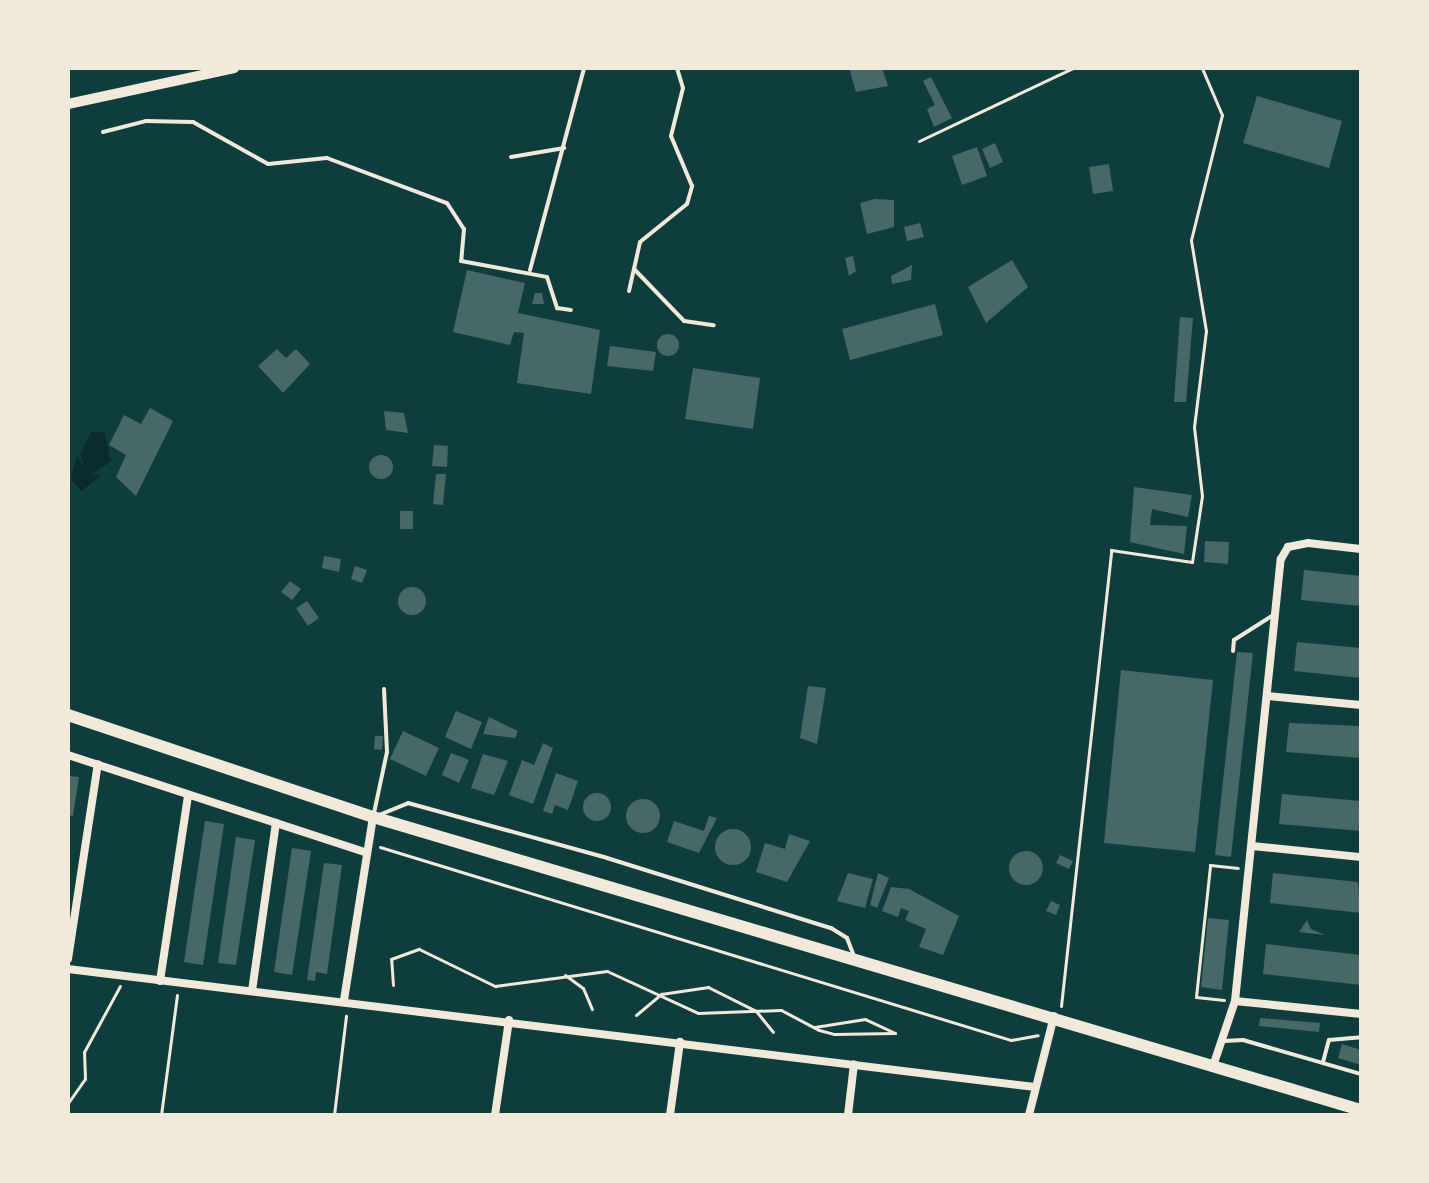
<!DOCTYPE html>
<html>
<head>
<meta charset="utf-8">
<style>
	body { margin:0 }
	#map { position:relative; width:1429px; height:1183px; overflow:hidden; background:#0f3d3e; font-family:Spectral,serif }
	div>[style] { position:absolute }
	.water>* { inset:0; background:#0a2a2b }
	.building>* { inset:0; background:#486865 }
	.round { border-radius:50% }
	.path>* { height:3px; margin:-1.5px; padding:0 1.5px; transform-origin:1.5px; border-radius:1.5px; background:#f1e9da }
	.service>* { height:4px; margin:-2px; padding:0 2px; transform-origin:2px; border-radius:2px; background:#f1e9da }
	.minor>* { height:8px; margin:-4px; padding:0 4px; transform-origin:4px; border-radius:4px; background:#f1e9da }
	.tertiary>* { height:10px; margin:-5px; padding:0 5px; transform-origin:5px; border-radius:5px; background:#f1e9da }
	.secondary>* { height:12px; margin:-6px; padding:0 6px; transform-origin:6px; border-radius:6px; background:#f1e9da }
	span { translate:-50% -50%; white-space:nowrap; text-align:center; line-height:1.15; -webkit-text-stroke:8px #f1e9da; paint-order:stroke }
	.frame { position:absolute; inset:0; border:70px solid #f1e9da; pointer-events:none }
</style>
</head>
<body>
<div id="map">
	<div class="water">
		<div style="clip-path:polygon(91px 432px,104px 432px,111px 461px,93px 474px,85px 470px,93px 475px,102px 475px,81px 491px,71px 480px,77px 455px,85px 470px,80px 454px)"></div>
	</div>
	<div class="building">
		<div style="clip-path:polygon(849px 68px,882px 68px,888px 86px,856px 92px)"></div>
		<div style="clip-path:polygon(931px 77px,952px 118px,934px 127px,927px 109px,935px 105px,923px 81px)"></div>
		<div style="clip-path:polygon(1257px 96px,1342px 121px,1329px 168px,1243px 143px)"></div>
		<div style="clip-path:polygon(995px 143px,1003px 162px,990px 168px,982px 149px)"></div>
		<div style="clip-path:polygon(977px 147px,987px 176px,962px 185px,952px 156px)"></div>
		<div style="clip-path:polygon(1109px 164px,1113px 191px,1093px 194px,1089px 167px)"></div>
		<div style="clip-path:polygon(875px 199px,894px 200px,894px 227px,867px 234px,860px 203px)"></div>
		<div style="clip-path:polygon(920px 223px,924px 237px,907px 241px,904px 227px)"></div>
		<div style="clip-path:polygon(853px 256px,856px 271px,849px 276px,845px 258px)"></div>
		<div style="clip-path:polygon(1012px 260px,1028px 287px,986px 323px,968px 287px)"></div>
		<div style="clip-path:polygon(912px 265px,911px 280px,892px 284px,891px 276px)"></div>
		<div style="clip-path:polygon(467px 270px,525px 283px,518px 313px,600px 330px,591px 394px,517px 383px,524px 333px,514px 332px,510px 345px,453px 332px)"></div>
		<div style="clip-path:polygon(535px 293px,542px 293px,544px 304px,532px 304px)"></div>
		<div style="clip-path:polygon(935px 304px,943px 335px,850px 360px,842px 329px)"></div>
		<div style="clip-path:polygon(1180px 317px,1193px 318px,1186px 402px,1174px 402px)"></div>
		<div class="round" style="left:657px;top:334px;width:22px;height:22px"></div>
		<div style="clip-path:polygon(610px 346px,656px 352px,653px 371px,607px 366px)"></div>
		<div style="clip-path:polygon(277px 349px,286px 358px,296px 349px,310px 364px,283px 393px,258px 366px)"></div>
		<div style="clip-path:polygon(693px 368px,760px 378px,753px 429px,685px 419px)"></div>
		<div style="clip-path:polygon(150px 408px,173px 421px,136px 496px,116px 477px,126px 455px,109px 445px,124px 415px,141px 424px)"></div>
		<div style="clip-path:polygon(384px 411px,404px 413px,408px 433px,386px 430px)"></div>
		<div style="clip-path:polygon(434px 445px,448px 446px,447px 467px,432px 466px)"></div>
		<div class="round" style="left:369px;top:455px;width:24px;height:24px"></div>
		<div style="clip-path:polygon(436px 474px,446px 474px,443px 505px,433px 504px)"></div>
		<div style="clip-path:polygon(1134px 487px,1192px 495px,1188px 517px,1152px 509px,1150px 525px,1187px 526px,1184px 554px,1130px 542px)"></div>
		<div style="clip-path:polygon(400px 511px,413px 511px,413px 529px,400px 529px)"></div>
		<div style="clip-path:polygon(1205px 541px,1229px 542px,1228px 564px,1204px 562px)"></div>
		<div style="clip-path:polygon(324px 556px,341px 559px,339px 572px,322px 568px)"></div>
		<div style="clip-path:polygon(355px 566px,367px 570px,362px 583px,351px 579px)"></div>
		<div style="clip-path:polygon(1304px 570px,1361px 576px,1361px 606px,1301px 600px)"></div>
		<div style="clip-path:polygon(290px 581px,301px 589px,292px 600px,281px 592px)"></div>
		<div class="round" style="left:398px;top:587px;width:28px;height:28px"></div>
		<div style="clip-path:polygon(307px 601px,319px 618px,308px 626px,296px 608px)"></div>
		<div style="clip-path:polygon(1297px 642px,1361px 648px,1361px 678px,1294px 671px)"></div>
		<div style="clip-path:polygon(1237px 652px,1253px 653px,1231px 857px,1215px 855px)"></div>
		<div style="clip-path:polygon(1121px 670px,1213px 680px,1195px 852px,1104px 843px)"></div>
		<div style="clip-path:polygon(808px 686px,826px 688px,817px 744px,800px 738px)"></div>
		<div style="clip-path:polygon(456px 711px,482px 722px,471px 749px,445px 737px)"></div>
		<div style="clip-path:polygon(489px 717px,518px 731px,515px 738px,483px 734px)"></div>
		<div style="clip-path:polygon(1289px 723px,1361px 726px,1361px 758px,1286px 752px)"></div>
		<div style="clip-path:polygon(403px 731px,439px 748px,426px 776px,390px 759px)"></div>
		<div style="clip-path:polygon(375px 736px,383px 736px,382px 750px,374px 749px)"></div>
		<div style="clip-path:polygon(543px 743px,553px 748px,533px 804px,509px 795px,522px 760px,534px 765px)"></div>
		<div style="clip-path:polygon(451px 753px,469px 760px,459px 783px,442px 775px)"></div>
		<div style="clip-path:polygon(483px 754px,508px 761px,494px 795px,471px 788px)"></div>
		<div style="clip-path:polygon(556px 773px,578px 781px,568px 810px,555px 805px,552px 814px,543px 811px)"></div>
		<div style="clip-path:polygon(68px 776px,79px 777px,73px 816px,68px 815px)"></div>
		<div class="round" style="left:583px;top:793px;width:28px;height:28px"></div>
		<div style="clip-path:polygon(1282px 794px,1361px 801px,1361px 831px,1279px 824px)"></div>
		<div class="round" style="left:626px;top:799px;width:34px;height:34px"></div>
		<div style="clip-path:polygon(709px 816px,717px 818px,699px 853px,667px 842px,674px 821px,704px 831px)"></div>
		<div style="clip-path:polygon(205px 821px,224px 824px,203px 965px,184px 962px)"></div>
		<div class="round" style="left:715px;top:829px;width:36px;height:36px"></div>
		<div style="clip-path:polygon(789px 834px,810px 841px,787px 882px,756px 872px,765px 843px,785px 849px)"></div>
		<div style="clip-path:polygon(236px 837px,255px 840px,236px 965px,218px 963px)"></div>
		<div style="clip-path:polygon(292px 848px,311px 851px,292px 975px,274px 972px)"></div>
		<div class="round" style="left:1009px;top:851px;width:34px;height:34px"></div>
		<div style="clip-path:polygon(1060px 855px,1073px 861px,1069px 869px,1056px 863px)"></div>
		<div style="clip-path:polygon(324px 863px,342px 865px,327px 974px,316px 972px,315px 981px,307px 980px)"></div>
		<div style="clip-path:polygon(848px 873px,873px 879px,865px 908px,837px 901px)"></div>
		<div style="clip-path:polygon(878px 873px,889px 878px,877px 908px,870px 905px)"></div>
		<div style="clip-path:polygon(1273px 873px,1358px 882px,1361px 913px,1270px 903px)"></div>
		<div style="clip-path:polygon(891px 887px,909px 889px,959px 916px,943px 955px,919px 947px,926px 929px,905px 920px,909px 911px,901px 908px,898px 917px,882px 911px)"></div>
		<div style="clip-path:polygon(1051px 901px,1060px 905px,1056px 915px,1046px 911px)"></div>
		<div style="clip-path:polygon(1208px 918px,1229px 920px,1222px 990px,1201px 987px)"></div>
		<div style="clip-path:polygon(1307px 920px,1311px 929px,1325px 935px,1299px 932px)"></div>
		<div style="clip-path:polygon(1266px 944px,1361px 955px,1361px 985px,1263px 974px)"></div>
		<div style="clip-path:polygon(1260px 1018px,1320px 1023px,1319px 1032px,1259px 1026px)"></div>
		<div style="clip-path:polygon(1342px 1044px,1361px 1050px,1361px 1065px,1338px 1058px)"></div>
	</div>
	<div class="path">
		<div style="left:919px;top:141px;width:170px;rotate:-25.4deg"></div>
		<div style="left:380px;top:847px;width:660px;rotate:17.01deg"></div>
		<div style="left:1011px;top:1040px;width:27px;rotate:-10deg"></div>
		<div style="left:565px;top:975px;width:22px;rotate:36deg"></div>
		<div style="left:583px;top:988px;width:23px;rotate:67deg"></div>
		<div style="left:393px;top:985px;width:26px;rotate:-94deg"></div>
		<div style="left:391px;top:959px;width:30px;rotate:-20deg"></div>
		<div style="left:419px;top:949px;width:85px;rotate:26deg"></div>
		<div style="left:495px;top:986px;width:113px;rotate:-7.6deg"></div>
		<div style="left:607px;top:971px;width:100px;rotate:24.8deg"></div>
		<div style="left:698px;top:1013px;width:83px;rotate:-2.1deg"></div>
		<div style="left:781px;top:1010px;width:43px;rotate:27.8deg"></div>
		<div style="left:819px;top:1030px;width:16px;rotate:15deg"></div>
		<div style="left:834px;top:1034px;width:61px;rotate:-0.9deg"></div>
		<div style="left:895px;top:1033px;width:33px;rotate:-155deg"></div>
		<div style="left:865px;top:1019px;width:51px;rotate:170.9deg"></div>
		<div style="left:1224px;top:1000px;width:28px;rotate:-174deg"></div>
		<div style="left:1196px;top:997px;width:133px;rotate:-83.9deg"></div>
		<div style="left:1210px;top:865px;width:28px;rotate:6deg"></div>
		<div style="left:1061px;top:1006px;width:459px;rotate:-83.7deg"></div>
		<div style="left:1111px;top:550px;width:82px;rotate:8.4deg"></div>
		<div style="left:1192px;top:562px;width:67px;rotate:-81.4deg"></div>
		<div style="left:1202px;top:496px;width:69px;rotate:-96.6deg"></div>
		<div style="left:1194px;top:427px;width:97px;rotate:-82.9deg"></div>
		<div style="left:1206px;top:331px;width:92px;rotate:-99.4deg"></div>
		<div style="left:1191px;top:240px;width:129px;rotate:-76.1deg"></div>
		<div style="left:1222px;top:115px;width:51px;rotate:-113.1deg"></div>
		<div style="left:636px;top:1015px;width:33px;rotate:-40deg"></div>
		<div style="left:661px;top:994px;width:48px;rotate:-8.5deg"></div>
		<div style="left:708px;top:987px;width:54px;rotate:26.6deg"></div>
		<div style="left:756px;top:1011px;width:27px;rotate:51deg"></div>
		<div style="left:68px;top:1103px;width:29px;rotate:-55deg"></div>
		<div style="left:85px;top:1079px;width:27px;rotate:-92deg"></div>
		<div style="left:84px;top:1052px;width:75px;rotate:-61.4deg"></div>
		<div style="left:161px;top:1115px;width:121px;rotate:-82.4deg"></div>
		<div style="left:334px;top:1115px;width:100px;rotate:-83.1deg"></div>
	</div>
	<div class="service">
		<div style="left:103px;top:132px;width:44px;rotate:-14.3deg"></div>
		<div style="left:146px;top:121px;width:47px;rotate:1.2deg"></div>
		<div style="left:193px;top:122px;width:86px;rotate:29.2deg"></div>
		<div style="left:268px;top:164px;width:59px;rotate:-5.8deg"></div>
		<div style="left:327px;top:158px;width:128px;rotate:20.6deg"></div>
		<div style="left:447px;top:203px;width:31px;rotate:57deg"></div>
		<div style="left:464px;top:229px;width:32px;rotate:95deg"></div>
		<div style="left:461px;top:261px;width:87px;rotate:10.5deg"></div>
		<div style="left:547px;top:277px;width:33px;rotate:72deg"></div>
		<div style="left:557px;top:308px;width:14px;rotate:8deg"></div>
		<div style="left:511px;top:157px;width:54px;rotate:-9.6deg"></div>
		<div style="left:530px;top:270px;width:209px;rotate:-75deg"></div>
		<div style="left:635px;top:270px;width:71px;rotate:46.1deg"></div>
		<div style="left:684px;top:321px;width:30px;rotate:8deg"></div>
		<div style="left:629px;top:291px;width:50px;rotate:-77.3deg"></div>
		<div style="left:640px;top:242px;width:60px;rotate:-39deg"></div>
		<div style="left:687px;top:204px;width:19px;rotate:-74deg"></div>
		<div style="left:692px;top:186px;width:54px;rotate:-112.8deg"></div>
		<div style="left:671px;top:136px;width:49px;rotate:-76deg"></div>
		<div style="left:683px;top:88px;width:21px;rotate:-107deg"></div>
		<div style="left:1233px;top:651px;width:11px;rotate:-85deg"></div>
		<div style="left:1234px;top:640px;width:49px;rotate:-32.4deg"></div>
		<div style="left:374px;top:813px;width:62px;rotate:-78deg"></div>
		<div style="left:387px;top:752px;width:63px;rotate:-92.7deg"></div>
		<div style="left:379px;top:815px;width:31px;rotate:-22deg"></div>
		<div style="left:408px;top:803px;width:206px;rotate:15.4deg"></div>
		<div style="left:607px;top:858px;width:235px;rotate:17.4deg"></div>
		<div style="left:831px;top:928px;width:19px;rotate:32deg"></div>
		<div style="left:847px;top:938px;width:19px;rotate:69deg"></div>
		<div style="left:1224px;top:1041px;width:19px;rotate:-3deg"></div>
		<div style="left:1243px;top:1040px;width:123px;rotate:16.1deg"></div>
		<div style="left:1323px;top:1062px;width:23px;rotate:-75deg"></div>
		<div style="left:1329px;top:1040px;width:32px;rotate:-5deg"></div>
	</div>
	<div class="minor">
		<div style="left:1268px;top:696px;width:93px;rotate:5.5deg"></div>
		<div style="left:68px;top:755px;width:312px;rotate:18.1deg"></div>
		<div style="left:1252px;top:846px;width:110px;rotate:5.8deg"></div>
		<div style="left:68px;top:959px;width:197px;rotate:-81.3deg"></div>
		<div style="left:68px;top:969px;width:974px;rotate:6.96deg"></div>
		<div style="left:160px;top:981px;width:188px;rotate:-81.4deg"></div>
		<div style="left:252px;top:991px;width:170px;rotate:-81.9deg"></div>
		<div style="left:344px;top:1000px;width:185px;rotate:-81deg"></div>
		<div style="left:1235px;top:1001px;width:127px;rotate:5.9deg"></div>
		<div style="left:1213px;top:1066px;width:69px;rotate:-71.3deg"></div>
		<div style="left:1235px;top:1001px;width:444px;rotate:-84.1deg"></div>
		<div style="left:1281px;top:559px;width:14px;rotate:-60deg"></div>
		<div style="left:1288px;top:547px;width:20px;rotate:-11deg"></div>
		<div style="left:1308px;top:543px;width:53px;rotate:6.5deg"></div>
		<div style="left:495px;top:1115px;width:96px;rotate:-81.6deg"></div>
		<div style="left:670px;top:1115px;width:74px;rotate:-82.2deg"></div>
		<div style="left:848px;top:1115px;width:51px;rotate:-83.3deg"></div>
		<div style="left:1029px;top:1115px;width:102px;rotate:-75.8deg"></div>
	</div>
	<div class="tertiary">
		<div style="left:68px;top:104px;width:170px;rotate:-12.2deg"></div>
	</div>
	<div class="secondary">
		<div style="left:68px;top:715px;width:322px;rotate:18.5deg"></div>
		<div style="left:373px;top:817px;width:1031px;rotate:16.52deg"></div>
	</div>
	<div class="frame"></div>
</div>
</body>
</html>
